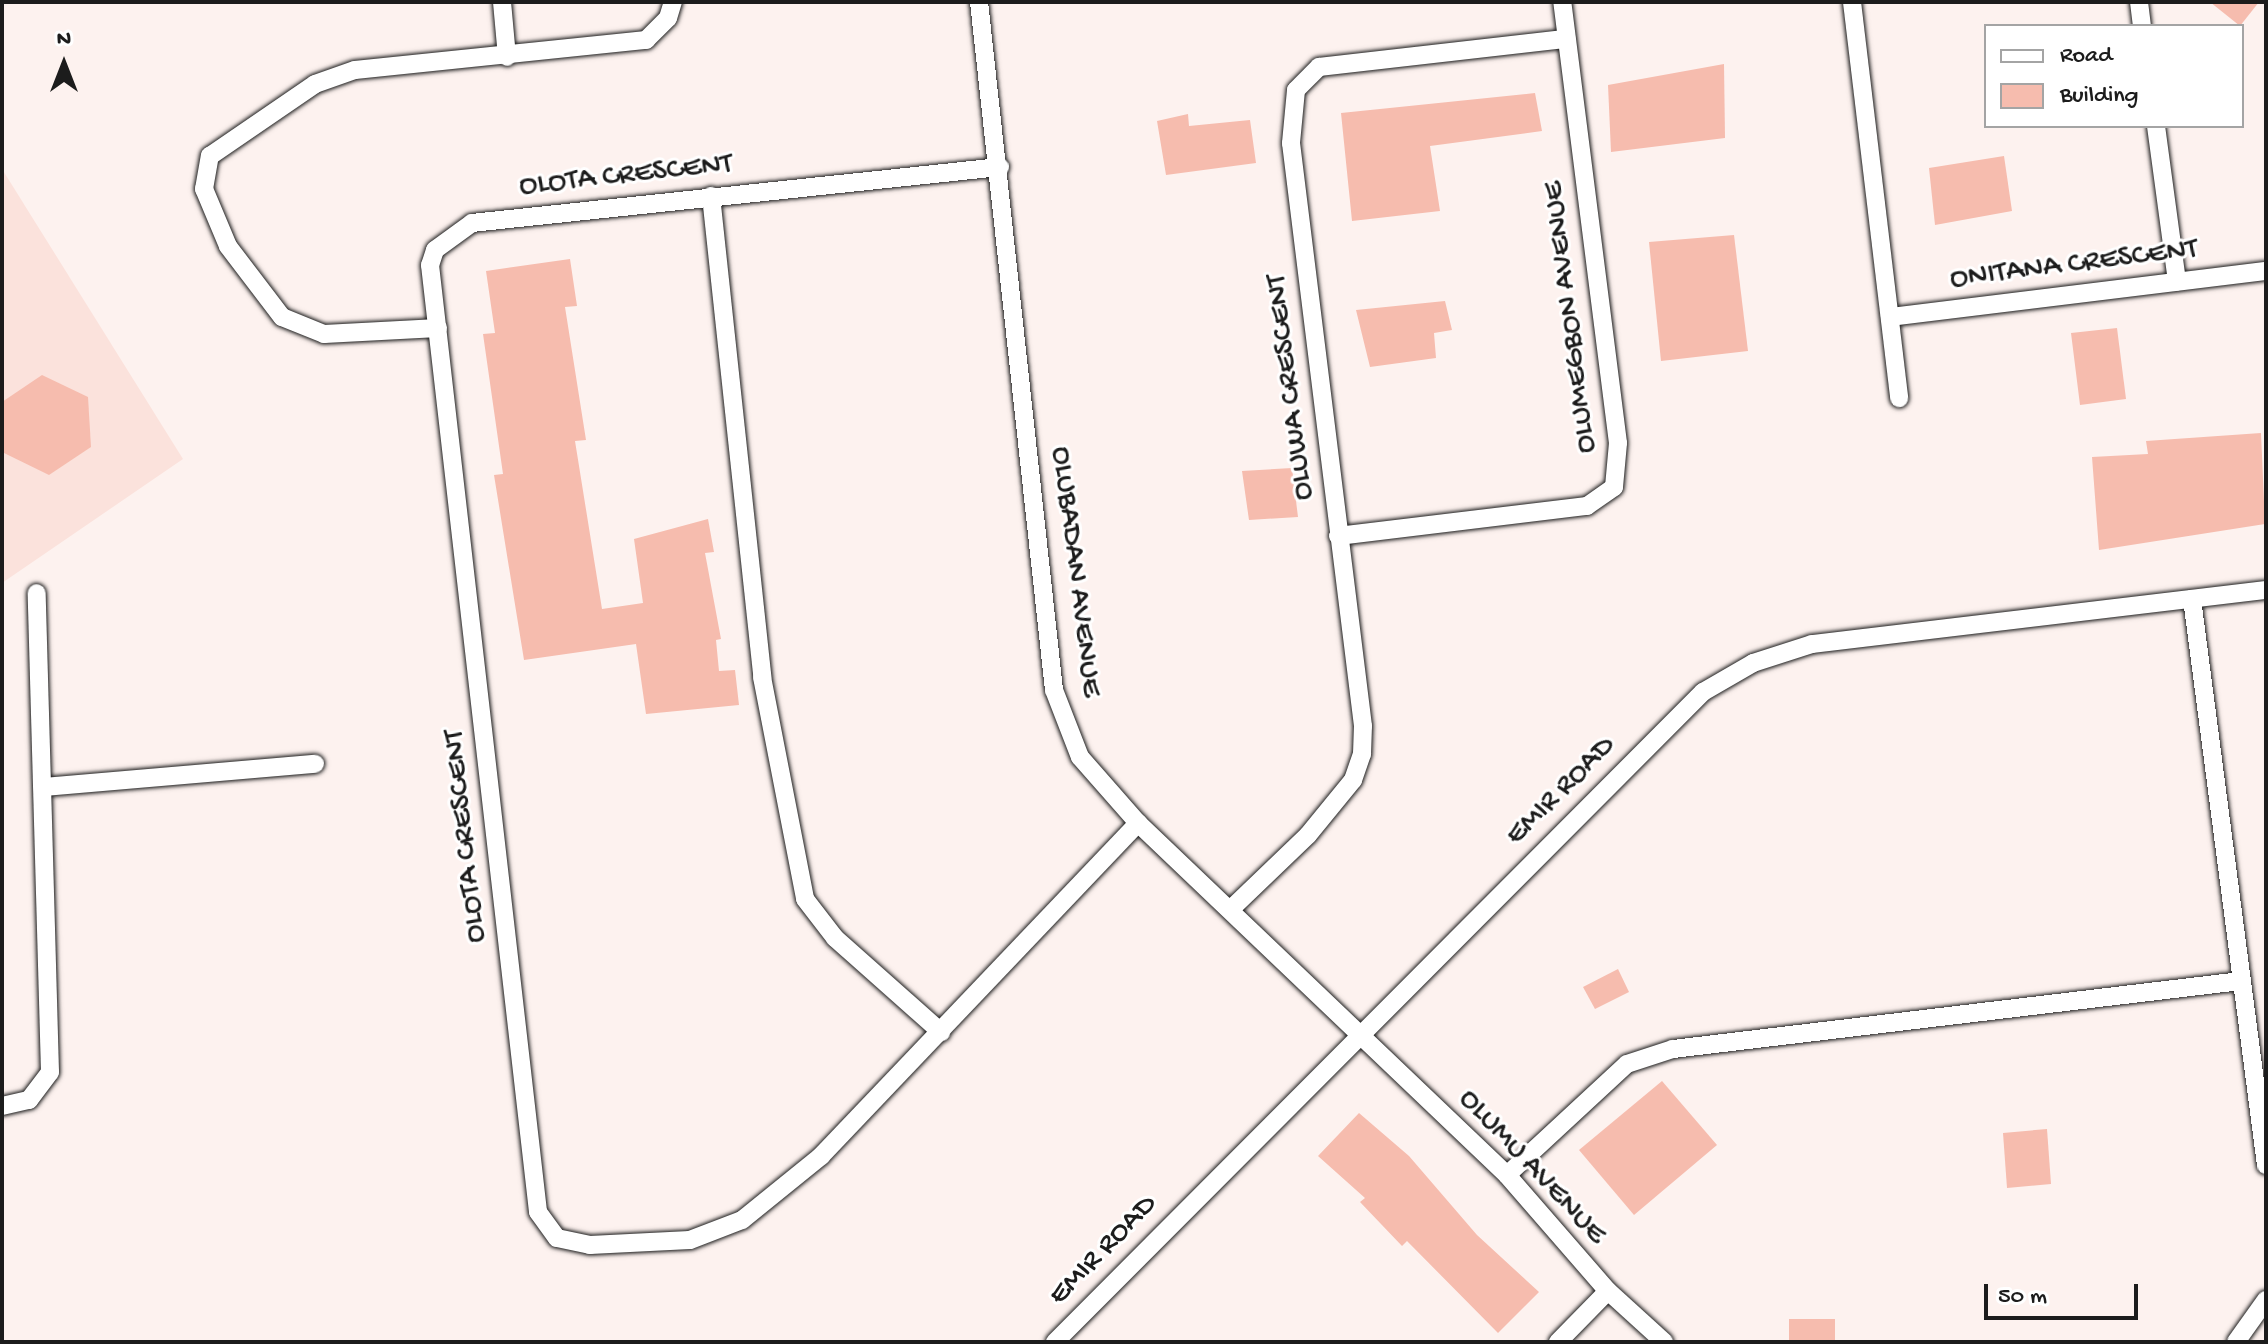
<!DOCTYPE html>
<html>
<head>
<meta charset="utf-8">
<style>
	body { margin:0 }
	#map { position:relative; width:2268px; height:1344px; overflow:hidden; background:#fdf2ef; font-family:"Gochi Hand",sans-serif }
	div>[style] { position:absolute }
	.built>* { inset:0; background:#fbe2dc }
	.building>* { inset:0; background:#f6bcae }
	.roads { filter:drop-shadow(0 0 2px #1c1c1c) drop-shadow(0 0 2px #1c1c1c) }
	.minor>* { height:18px; margin:-9px; padding:0 9px; transform-origin:9px; border-radius:9px; background:#fff }
	span { translate:-50% -50%; white-space:nowrap; text-align:center; line-height:1.15; -webkit-text-stroke:6px #fff; paint-order:stroke }
	.street-label { font-size:30px; color:#1c1c1c }
	.frame { position:absolute; inset:0; border:4px solid #1c1c1c; pointer-events:none }
	.legend { position:absolute; left:1984px; top:24px; width:260px; height:104px; box-sizing:border-box; background:#fff; border:2px solid #a4a4a4; margin:0; padding:10px 14px; list-style:none; font-size:24px; color:#1c1c1c }
	.legend li { display:flex; align-items:center; gap:16px; height:40px }
	.legend b { width:40px; border:2px solid #a4a4a4 }
	.north { position:absolute; left:24px; top:24px; width:80px; height:80px; -webkit-text-stroke:6px #fff; paint-order:stroke; rotate:0deg; font-size:22px; font-weight:700; line-height:32px; text-align:center; color:#1c1c1c }
	.north::after { content:''; display:block; margin:auto; width:28px; height:36px; background:#1c1c1c; clip-path:polygon(50% 0,100% 100%,50% 72%,0 100%) }
	.scale { position:absolute; left:1984px; top:1284px; width:154px; height:36px; box-sizing:border-box; border:4px solid #1c1c1c; border-top:0; padding-left:10px; font-size:24px; line-height:28px; white-space:nowrap; color:#1c1c1c; -webkit-text-stroke:6px #fff; paint-order:stroke }
</style>
</head>
<body>
<div id="map">
	<div class="built">
		<div style="clip-path:polygon(2px 169px,183px 459px,2px 583px)"></div>
	</div>
	<div class="building">
		<div style="clip-path:polygon(2210px 2px,2259px 2px,2240px 26px)"></div>
		<div style="clip-path:polygon(1724px 64px,1725px 138px,1611px 152px,1608px 85px)"></div>
		<div style="clip-path:polygon(1535px 93px,1542px 131px,1430px 146px,1440px 211px,1352px 221px,1341px 113px)"></div>
		<div style="clip-path:polygon(1188px 114px,1189px 126px,1250px 120px,1256px 163px,1166px 175px,1157px 121px)"></div>
		<div style="clip-path:polygon(2004px 156px,2012px 211px,1935px 225px,1929px 168px)"></div>
		<div style="clip-path:polygon(1734px 235px,1748px 351px,1661px 361px,1649px 242px)"></div>
		<div style="clip-path:polygon(570px 259px,577px 306px,565px 307px,586px 440px,575px 441px,602px 609px,643px 603px,634px 539px,708px 519px,714px 552px,705px 553px,721px 639px,716px 640px,719px 671px,735px 670px,739px 705px,646px 714px,636px 644px,524px 660px,494px 475px,503px 474px,483px 334px,495px 333px,486px 271px)"></div>
		<div style="clip-path:polygon(1445px 301px,1452px 330px,1434px 333px,1436px 358px,1370px 367px,1356px 310px)"></div>
		<div style="clip-path:polygon(2117px 328px,2126px 399px,2080px 405px,2071px 333px)"></div>
		<div style="clip-path:polygon(42px 375px,88px 397px,91px 447px,49px 475px,4px 453px,2px 427px,2px 402px)"></div>
		<div style="clip-path:polygon(2261px 433px,2265px 524px,2099px 550px,2092px 457px,2148px 454px,2146px 441px)"></div>
		<div style="clip-path:polygon(1292px 468px,1298px 517px,1249px 520px,1242px 471px)"></div>
		<div style="clip-path:polygon(1618px 969px,1629px 992px,1595px 1009px,1583px 987px)"></div>
		<div style="clip-path:polygon(1662px 1081px,1717px 1145px,1634px 1215px,1579px 1150px)"></div>
		<div style="clip-path:polygon(1359px 1113px,1409px 1156px,1477px 1235px,1539px 1292px,1498px 1333px,1407px 1241px,1402px 1246px,1360px 1202px,1365px 1198px,1318px 1156px)"></div>
		<div style="clip-path:polygon(2047px 1129px,2051px 1184px,2007px 1188px,2003px 1133px)"></div>
		<div style="clip-path:polygon(1789px 1319px,1835px 1319px,1835px 1342px,1789px 1342px)"></div>
	</div>
	<div class="roads">
		<div class="minor">
			<div style="left:502px;top:2px;width:55px;rotate:84.8deg"></div>
			<div style="left:979px;top:2px;width:692px;rotate:83.78deg"></div>
			<div style="left:1054px;top:690px;width:72px;rotate:68.8deg"></div>
			<div style="left:1080px;top:757px;width:88px;rotate:48.7deg"></div>
			<div style="left:1138px;top:823px;width:510px;rotate:43.65deg"></div>
			<div style="left:1507px;top:1175px;width:154px;rotate:49deg"></div>
			<div style="left:1608px;top:1291px;width:76px;rotate:42.3deg"></div>
			<div style="left:1852px;top:2px;width:399px;rotate:83.2deg"></div>
			<div style="left:2139px;top:2px;width:24px;rotate:83deg"></div>
			<div style="left:2156px;top:126px;width:157px;rotate:82.3deg"></div>
			<div style="left:1000px;top:167px;width:531px;rotate:173.95deg"></div>
			<div style="left:472px;top:223px;width:46px;rotate:143.9deg"></div>
			<div style="left:435px;top:250px;width:16px;rotate:108deg"></div>
			<div style="left:430px;top:265px;width:953px;rotate:83.49deg"></div>
			<div style="left:538px;top:1212px;width:32px;rotate:54deg"></div>
			<div style="left:557px;top:1238px;width:34px;rotate:12deg"></div>
			<div style="left:590px;top:1245px;width:100px;rotate:-2.9deg"></div>
			<div style="left:690px;top:1240px;width:56px;rotate:-21deg"></div>
			<div style="left:742px;top:1220px;width:102px;rotate:-39deg"></div>
			<div style="left:821px;top:1156px;width:460px;rotate:-46.4deg"></div>
			<div style="left:711px;top:196px;width:484px;rotate:83.9deg"></div>
			<div style="left:762px;top:677px;width:226px;rotate:79deg"></div>
			<div style="left:805px;top:899px;width:49px;rotate:52.4deg"></div>
			<div style="left:835px;top:938px;width:142px;rotate:41.6deg"></div>
			<div style="left:1890px;top:317px;width:379px;rotate:-7deg"></div>
			<div style="left:438px;top:328px;width:114px;rotate:177deg"></div>
			<div style="left:324px;top:334px;width:45px;rotate:-158deg"></div>
			<div style="left:282px;top:317px;width:89px;rotate:-127.3deg"></div>
			<div style="left:228px;top:246px;width:62px;rotate:-112.8deg"></div>
			<div style="left:204px;top:189px;width:34px;rotate:-80deg"></div>
			<div style="left:210px;top:156px;width:127px;rotate:-34.4deg"></div>
			<div style="left:315px;top:84px;width:42px;rotate:-19.3deg"></div>
			<div style="left:355px;top:70px;width:293px;rotate:-5.9deg"></div>
			<div style="left:646px;top:40px;width:31px;rotate:-45deg"></div>
			<div style="left:668px;top:18px;width:17px;rotate:-73deg"></div>
			<div style="left:1338px;top:536px;width:251px;rotate:-6.9deg"></div>
			<div style="left:1587px;top:506px;width:33px;rotate:-35deg"></div>
			<div style="left:1614px;top:487px;width:44px;rotate:-84.8deg"></div>
			<div style="left:1618px;top:443px;width:445px;rotate:-97.2deg"></div>
			<div style="left:2192px;top:599px;width:571px;rotate:82.55deg"></div>
			<div style="left:44px;top:787px;width:272px;rotate:-4.9deg"></div>
			<div style="left:1232px;top:908px;width:105px;rotate:-43.8deg"></div>
			<div style="left:1308px;top:835px;width:71px;rotate:-50.7deg"></div>
			<div style="left:1353px;top:780px;width:28px;rotate:-71deg"></div>
			<div style="left:1362px;top:754px;width:28px;rotate:-88deg"></div>
			<div style="left:1363px;top:726px;width:587px;rotate:-97.04deg"></div>
			<div style="left:1291px;top:143px;width:53px;rotate:-84.6deg"></div>
			<div style="left:1296px;top:90px;width:33px;rotate:-45deg"></div>
			<div style="left:1319px;top:67px;width:249px;rotate:-6.5deg"></div>
			<div style="left:2px;top:1106px;width:28px;rotate:-13deg"></div>
			<div style="left:29px;top:1100px;width:35px;rotate:-53deg"></div>
			<div style="left:50px;top:1072px;width:479px;rotate:-91.6deg"></div>
			<div style="left:1507px;top:1175px;width:163px;rotate:-42.8deg"></div>
			<div style="left:1627px;top:1064px;width:48px;rotate:-18.1deg"></div>
			<div style="left:1673px;top:1049px;width:572px;rotate:-6.83deg"></div>
			<div style="left:1055px;top:1342px;width:918px;rotate:-45.09deg"></div>
			<div style="left:1703px;top:692px;width:58px;rotate:-30.1deg"></div>
			<div style="left:1753px;top:663px;width:62px;rotate:-17.9deg"></div>
			<div style="left:1812px;top:644px;width:457px;rotate:-6.8deg"></div>
			<div style="left:1558px;top:1342px;width:71px;rotate:-45.6deg"></div>
			<div style="left:2236px;top:1342px;width:52px;rotate:-54.5deg"></div>
		</div>
	</div>
	<div class="street-label">
		<span style="left:626px;top:177px;rotate:-6deg">OLOTA CRESCENT</span>
		<span style="left:2074px;top:266px;rotate:-7deg">ONITANA CRESCENT</span>
		<span style="left:1572px;top:317px;rotate:-97deg">OLUMEGBON AVENUE</span>
		<span style="left:1292px;top:387px;rotate:-97deg">OLUWA CRESCENT</span>
		<span style="left:1074px;top:572px;rotate:83deg">OLUBADAN AVENUE</span>
		<span style="left:1562px;top:792px;rotate:-45deg">EMIR ROAD</span>
		<span style="left:467px;top:836px;rotate:-96deg">OLOTA CRESCENT</span>
		<span style="left:1531px;top:1168px;rotate:47deg">OLUMU AVENUE</span>
		<span style="left:1104px;top:1251px;rotate:-46deg">EMIR ROAD</span>
	</div>
	<div class="frame"></div>
	<ul class="legend">
	<li><b style="height:10px;background:#fff"></b>Road</li>
	<li><b style="height:22px;background:#f6bcae"></b>Building</li>
	</ul>
	<div class="north">N</div>
	<div class="scale">50 m</div>
</div>
</body>
</html>
